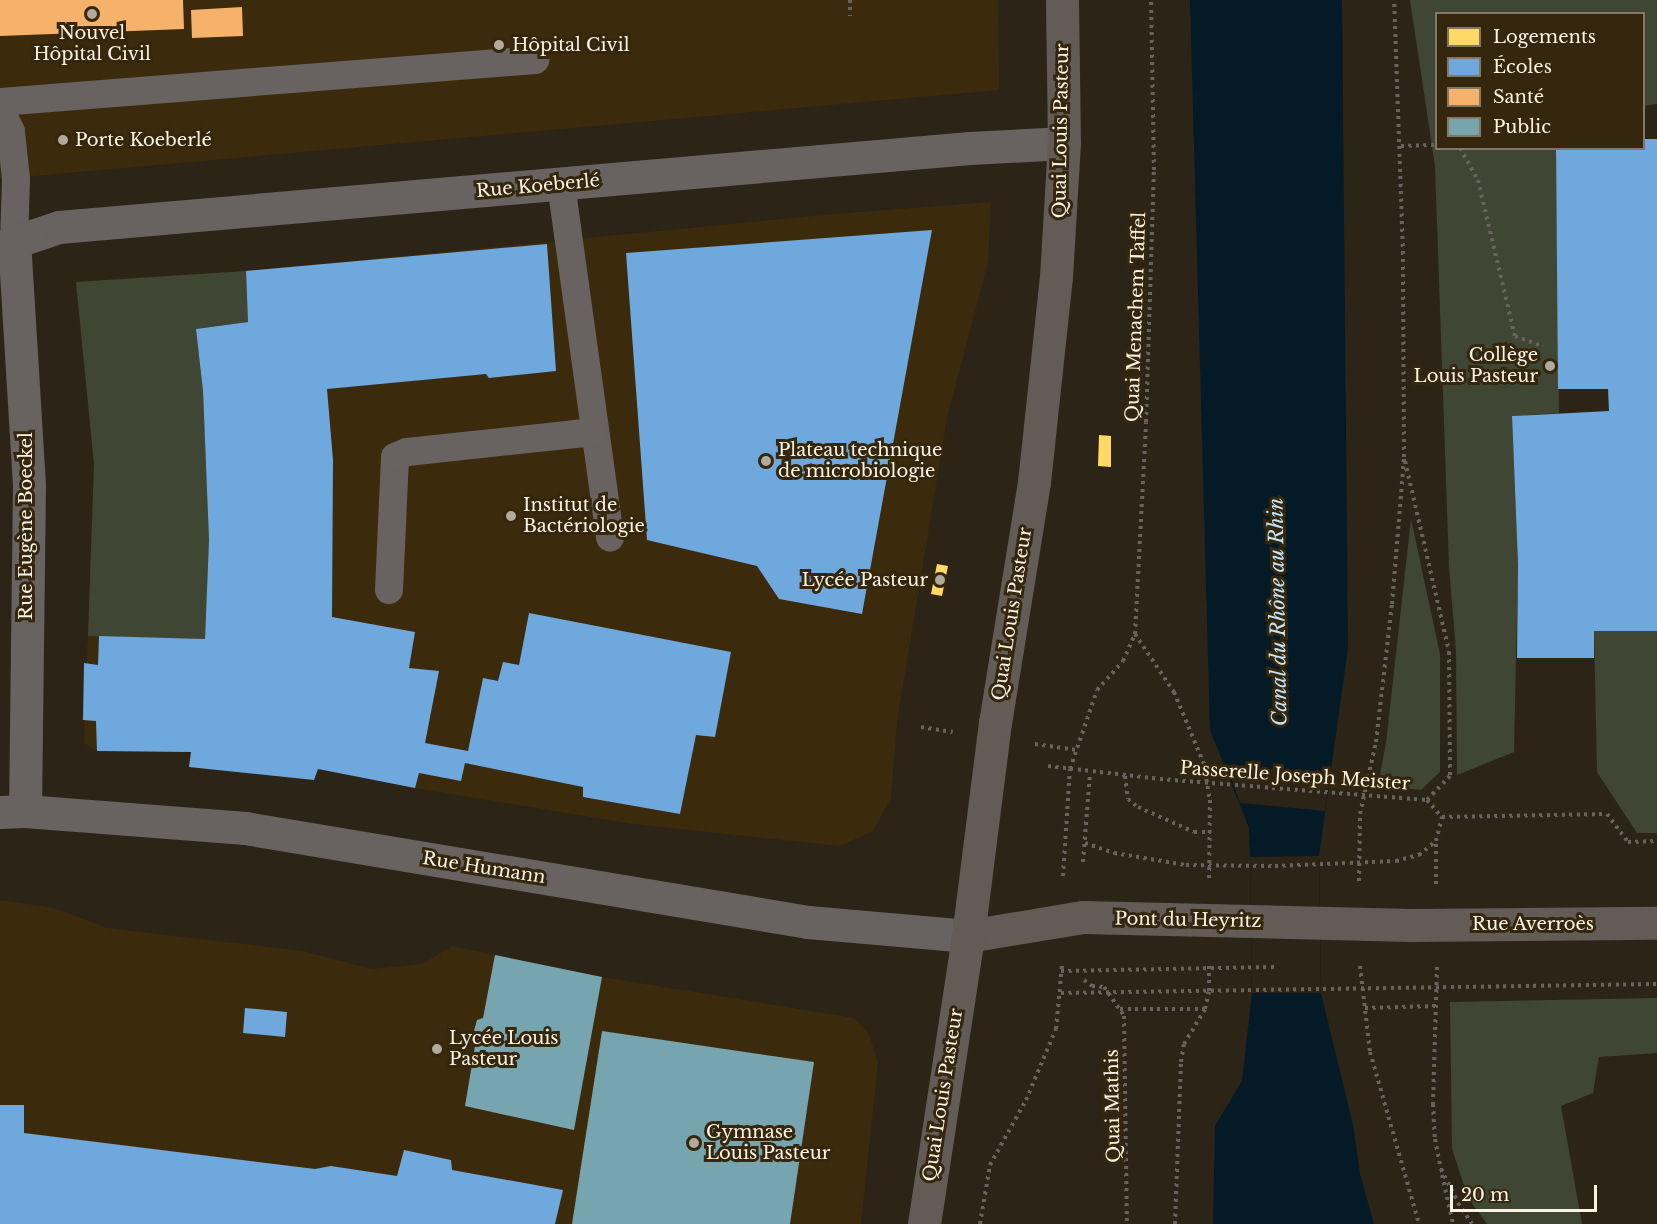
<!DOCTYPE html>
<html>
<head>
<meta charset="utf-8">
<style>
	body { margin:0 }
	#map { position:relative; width:1657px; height:1224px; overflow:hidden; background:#2c2416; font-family:"Libre Baskerville",serif }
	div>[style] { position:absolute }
	.built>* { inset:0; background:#3b2b0c }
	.green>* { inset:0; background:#3f4633 }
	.water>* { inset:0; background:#041a26 }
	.pier>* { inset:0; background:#2c2416 }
	.homes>* { inset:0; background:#ffd966 }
	.schools>* { inset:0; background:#6fa8dc }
	.health>* { inset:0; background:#f6b26b }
	.public>* { inset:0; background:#76a5af }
	.path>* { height:4px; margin-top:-2px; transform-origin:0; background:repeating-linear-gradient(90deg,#68635f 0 3px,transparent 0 7.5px) }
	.service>* { height:28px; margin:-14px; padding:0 14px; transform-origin:14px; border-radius:14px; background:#686261 }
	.minor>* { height:33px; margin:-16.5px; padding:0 16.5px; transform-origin:16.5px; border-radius:16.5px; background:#686261 }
	.tertiary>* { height:33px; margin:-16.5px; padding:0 16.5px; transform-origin:16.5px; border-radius:16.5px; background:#686261 }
	.secondary>* { height:33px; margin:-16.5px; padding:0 16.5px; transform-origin:16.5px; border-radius:16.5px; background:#625b56 }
	.dots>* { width:16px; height:16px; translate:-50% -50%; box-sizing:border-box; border:3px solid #34270e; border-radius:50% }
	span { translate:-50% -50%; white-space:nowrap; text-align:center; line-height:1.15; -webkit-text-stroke:6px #34270e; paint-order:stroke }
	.poi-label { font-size:18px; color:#faf2e3 }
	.left { translate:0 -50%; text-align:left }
	.right { translate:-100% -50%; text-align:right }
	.street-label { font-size:18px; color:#faf2e3 }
	.water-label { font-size:20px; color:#c3e6fb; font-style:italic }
	.legend { position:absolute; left:1435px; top:12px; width:210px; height:138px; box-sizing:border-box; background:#34270e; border:2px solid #837863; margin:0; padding:8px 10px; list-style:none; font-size:18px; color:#faf2e3 }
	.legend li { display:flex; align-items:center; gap:12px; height:30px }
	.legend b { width:30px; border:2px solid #837863 }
	.scale { position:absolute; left:1450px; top:1185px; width:147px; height:27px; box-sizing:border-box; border:3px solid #faf2e3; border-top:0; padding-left:8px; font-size:18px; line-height:21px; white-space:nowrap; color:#faf2e3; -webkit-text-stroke:4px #34270e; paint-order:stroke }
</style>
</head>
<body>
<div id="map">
	<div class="built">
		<div style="clip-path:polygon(0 0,998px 0,999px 90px,0 179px)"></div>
		<div style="clip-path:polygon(991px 202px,988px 262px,947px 418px,897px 721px,891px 798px,873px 831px,840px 846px,633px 824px,415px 788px,318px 769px,314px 780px,189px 767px,191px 752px,97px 751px,84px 743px,94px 464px,76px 282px,246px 271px,835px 214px)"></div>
		<div style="clip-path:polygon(0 900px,54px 908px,107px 928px,303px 951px,372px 969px,422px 964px,452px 946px,602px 977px,854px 1018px,869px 1034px,878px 1063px,861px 1224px,0 1224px)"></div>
	</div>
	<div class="green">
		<div style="clip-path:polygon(1410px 0,1657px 0,1657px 104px,1644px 106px,1644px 14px,1436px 14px,1436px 148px,1556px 149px,1559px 413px,1512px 416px,1518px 564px,1514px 752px,1457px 775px,1456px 651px,1449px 567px,1435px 166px)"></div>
		<div style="clip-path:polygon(246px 271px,248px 322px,196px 329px,203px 391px,209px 540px,205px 639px,88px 636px,94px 464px,76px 282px)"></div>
		<div style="clip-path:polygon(1411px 519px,1440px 654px,1440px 772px,1421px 790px,1378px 785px,1386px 743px)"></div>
		<div style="clip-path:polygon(1594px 631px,1657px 631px,1657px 833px,1637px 833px,1597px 772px)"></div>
		<div style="clip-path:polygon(1657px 998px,1657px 1053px,1599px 1057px,1593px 1093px,1561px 1106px,1582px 1224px,1487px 1224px,1468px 1198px,1452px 1149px,1450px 1002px)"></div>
	</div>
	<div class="water">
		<div style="clip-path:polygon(1190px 0,1342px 0,1348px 648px,1319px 856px,1321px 993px,1353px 1125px,1360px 1174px,1374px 1224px,1213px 1224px,1215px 1126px,1242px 1081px,1252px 993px,1250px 857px,1249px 828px,1210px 730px)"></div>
	</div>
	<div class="pier">
		<div style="clip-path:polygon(1227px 766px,1330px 773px,1325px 811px,1240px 803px)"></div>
		<div style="clip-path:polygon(1319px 856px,1321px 993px,1252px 993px,1250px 857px)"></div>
	</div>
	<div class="homes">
		<div style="clip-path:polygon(1099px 435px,1111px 436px,1111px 467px,1098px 466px)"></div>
		<div style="clip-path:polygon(937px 564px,948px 566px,942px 596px,931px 594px)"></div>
	</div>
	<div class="schools">
		<div style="clip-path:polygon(1644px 139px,1657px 139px,1657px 631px,1594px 631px,1594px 658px,1517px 658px,1518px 564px,1512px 416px,1609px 411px,1608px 389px,1558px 389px,1556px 148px,1644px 148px)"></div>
		<div style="clip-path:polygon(932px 230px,862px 614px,779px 599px,757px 566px,647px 540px,626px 253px)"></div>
		<div style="clip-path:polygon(547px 244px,556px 371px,489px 378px,486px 374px,327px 389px,333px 460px,332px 617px,415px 632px,409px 668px,439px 671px,425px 743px,468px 751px,483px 678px,498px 681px,503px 662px,519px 665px,529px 613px,731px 652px,715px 737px,696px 735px,680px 814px,583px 797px,583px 787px,465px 763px,461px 781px,419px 773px,415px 788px,318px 769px,314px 780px,189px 767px,191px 752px,97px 751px,96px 721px,83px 720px,84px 663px,98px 665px,99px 636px,205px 639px,209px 540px,203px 391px,196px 329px,248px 322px,246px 271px)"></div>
		<div style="clip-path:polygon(245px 1008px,287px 1012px,285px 1037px,243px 1033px)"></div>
		<div style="clip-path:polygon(0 1105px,24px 1105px,24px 1133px,315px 1169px,331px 1166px,397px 1176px,404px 1150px,451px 1160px,452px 1170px,563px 1190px,555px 1224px,0 1224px)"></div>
	</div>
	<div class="health">
		<div style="clip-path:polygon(0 0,183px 0,184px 29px,0 36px)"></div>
		<div style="clip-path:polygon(242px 7px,243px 36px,192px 38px,191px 10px)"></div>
	</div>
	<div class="public">
		<div style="clip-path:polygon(495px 955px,602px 977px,574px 1130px,465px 1106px,475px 1046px,471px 1042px,477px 1020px,483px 1018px)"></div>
		<div style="clip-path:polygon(602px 1031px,814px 1062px,790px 1224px,572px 1224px)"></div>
	</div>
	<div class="path">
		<div style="left:850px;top:0;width:16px;rotate:90deg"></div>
		<div style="left:1401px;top:146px;width:35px;rotate:-2deg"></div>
		<div style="left:1460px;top:148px;width:37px;rotate:61deg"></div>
		<div style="left:1478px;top:180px;width:160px;rotate:76.7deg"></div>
		<div style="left:1515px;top:336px;width:30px;rotate:20deg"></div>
		<div style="left:1405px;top:461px;width:196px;rotate:77deg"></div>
		<div style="left:1449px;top:652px;width:124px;rotate:89.5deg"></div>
		<div style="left:1450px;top:776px;width:33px;rotate:134deg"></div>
		<div style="left:1135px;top:634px;width:70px;rotate:56.1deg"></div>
		<div style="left:1174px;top:692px;width:78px;rotate:67.4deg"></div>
		<div style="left:1204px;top:764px;width:36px;rotate:81deg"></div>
		<div style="left:1210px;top:800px;width:79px;rotate:90.7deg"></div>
		<div style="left:921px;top:727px;width:32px;rotate:9deg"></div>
		<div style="left:1035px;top:744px;width:42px;rotate:8.1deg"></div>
		<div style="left:1048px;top:766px;width:113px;rotate:6.6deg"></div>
		<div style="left:1160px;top:779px;width:268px;rotate:4.5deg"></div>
		<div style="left:1125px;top:776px;width:23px;rotate:83deg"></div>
		<div style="left:1128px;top:799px;width:13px;rotate:39deg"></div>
		<div style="left:1138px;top:807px;width:61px;rotate:24.1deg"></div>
		<div style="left:1194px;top:832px;width:17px"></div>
		<div style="left:1427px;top:800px;width:23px;rotate:49deg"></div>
		<div style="left:1442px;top:817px;width:165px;rotate:-1deg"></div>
		<div style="left:1607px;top:814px;width:35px;rotate:53deg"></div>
		<div style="left:1628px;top:842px;width:29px;rotate:-2deg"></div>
		<div style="left:1085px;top:843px;width:31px;rotate:19deg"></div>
		<div style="left:1114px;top:853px;width:73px;rotate:9.5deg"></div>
		<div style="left:1186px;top:865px;width:89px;rotate:0.6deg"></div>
		<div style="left:1275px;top:866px;width:121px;rotate:-2.4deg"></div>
		<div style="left:1396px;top:861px;width:24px;rotate:-15deg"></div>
		<div style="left:1419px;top:855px;width:22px;rotate:-39deg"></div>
		<div style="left:1436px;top:841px;width:25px;rotate:-76deg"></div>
		<div style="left:1083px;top:862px;width:89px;rotate:-85.5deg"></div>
		<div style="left:1063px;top:876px;width:107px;rotate:-86.3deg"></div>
		<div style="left:1070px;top:769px;width:83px;rotate:-71.1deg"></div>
		<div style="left:1097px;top:690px;width:39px;rotate:-48deg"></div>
		<div style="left:1123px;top:661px;width:30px;rotate:-66deg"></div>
		<div style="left:1135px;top:634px;width:212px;rotate:-87deg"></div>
		<div style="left:1146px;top:422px;width:252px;rotate:-88.2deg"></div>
		<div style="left:1154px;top:170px;width:170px;rotate:-91deg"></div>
		<div style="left:1359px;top:881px;width:67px;rotate:-89.1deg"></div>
		<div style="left:1360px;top:814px;width:74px;rotate:-77.5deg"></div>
		<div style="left:1376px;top:742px;width:139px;rotate:-83.4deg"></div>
		<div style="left:1392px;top:604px;width:147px;rotate:-85.3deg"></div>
		<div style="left:1404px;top:457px;width:203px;rotate:-90.3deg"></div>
		<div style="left:1403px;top:254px;width:254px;rotate:-92deg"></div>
		<div style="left:1436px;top:884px;width:43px;rotate:-90deg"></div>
		<div style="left:1360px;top:966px;width:87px;rotate:83.4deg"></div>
		<div style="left:1370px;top:1052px;width:179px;rotate:74.1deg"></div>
		<div style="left:1437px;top:967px;width:137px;rotate:91.7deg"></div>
		<div style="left:1433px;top:1104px;width:35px;rotate:87deg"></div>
		<div style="left:1435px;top:1139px;width:31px;rotate:79deg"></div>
		<div style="left:1441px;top:1169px;width:38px;rotate:63deg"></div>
		<div style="left:1458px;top:1203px;width:25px;rotate:56deg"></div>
		<div style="left:1061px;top:971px;width:214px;rotate:-1.1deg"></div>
		<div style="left:1084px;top:980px;width:10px;rotate:37deg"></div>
		<div style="left:1092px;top:986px;width:12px;rotate:5deg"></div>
		<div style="left:1104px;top:987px;width:35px;rotate:55deg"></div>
		<div style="left:1124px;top:1016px;width:208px;rotate:89.2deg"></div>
		<div style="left:1061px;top:993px;width:596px;rotate:-0.87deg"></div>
		<div style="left:1365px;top:1008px;width:70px;rotate:-1.6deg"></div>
		<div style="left:1120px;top:1009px;width:85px"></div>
		<div style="left:1442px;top:1175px;width:50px;rotate:77.3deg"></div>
		<div style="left:980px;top:1224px;width:60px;rotate:-80.4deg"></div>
		<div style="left:990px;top:1165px;width:74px;rotate:-61deg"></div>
		<div style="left:1026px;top:1100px;width:77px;rotate:-67.1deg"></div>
		<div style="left:1056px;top:1029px;width:64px;rotate:-84.6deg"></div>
		<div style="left:1175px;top:1224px;width:162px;rotate:-87.9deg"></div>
		<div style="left:1181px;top:1062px;width:18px;rotate:-81deg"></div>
		<div style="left:1184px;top:1044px;width:41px;rotate:-59deg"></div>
		<div style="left:1205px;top:1009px;width:18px;rotate:-77deg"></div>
		<div style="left:1209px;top:991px;width:30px;rotate:-90deg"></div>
	</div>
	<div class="service">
		<div style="left:0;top:102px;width:537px;rotate:-4.49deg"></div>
		<div style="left:0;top:109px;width:25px;rotate:64deg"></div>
		<div style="left:11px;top:132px;width:47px;rotate:83.9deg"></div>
		<div style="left:16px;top:179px;width:63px;rotate:91.8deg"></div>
		<div style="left:14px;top:242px;width:14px;rotate:168deg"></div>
		<div style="left:561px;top:184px;width:357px;rotate:82.1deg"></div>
		<div style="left:389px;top:590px;width:133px;rotate:-87.4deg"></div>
		<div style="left:395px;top:457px;width:13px;rotate:-23deg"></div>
		<div style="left:407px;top:452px;width:188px;rotate:-6.1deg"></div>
	</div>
	<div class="minor">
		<div style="left:25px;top:811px;width:326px;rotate:-89.3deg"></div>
		<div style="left:29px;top:485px;width:243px;rotate:-93.5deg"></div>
		<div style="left:14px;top:242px;width:47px;rotate:-18.4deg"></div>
		<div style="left:59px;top:227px;width:914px;rotate:-4.96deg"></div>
		<div style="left:970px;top:148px;width:94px;rotate:-3deg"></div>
	</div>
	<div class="tertiary">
		<div style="left:0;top:812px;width:25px;rotate:-2deg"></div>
		<div style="left:25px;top:811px;width:221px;rotate:4.4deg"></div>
		<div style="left:245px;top:828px;width:571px;rotate:9.48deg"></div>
		<div style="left:808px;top:922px;width:161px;rotate:5deg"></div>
	</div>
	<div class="secondary">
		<div style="left:968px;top:936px;width:117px;rotate:-9.4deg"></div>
		<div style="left:1083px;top:917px;width:327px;rotate:1.4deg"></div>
		<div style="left:1410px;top:925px;width:247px;rotate:-0.5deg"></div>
		<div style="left:924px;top:1224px;width:291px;rotate:-81.3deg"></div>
		<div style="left:968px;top:936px;width:215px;rotate:-82.8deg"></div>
		<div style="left:995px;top:723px;width:244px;rotate:-80.8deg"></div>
		<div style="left:1034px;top:482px;width:206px;rotate:-83.9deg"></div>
		<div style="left:1056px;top:277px;width:134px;rotate:-86.6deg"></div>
		<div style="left:1064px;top:143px;width:143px;rotate:-90.8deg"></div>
	</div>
	<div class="dots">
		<div style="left:92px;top:14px;background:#b2aa9b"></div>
		<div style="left:499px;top:45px;background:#b2aa9b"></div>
		<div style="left:63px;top:140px;background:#b2aa9b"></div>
		<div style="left:1550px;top:366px;background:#b2aa9b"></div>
		<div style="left:766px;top:461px;background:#b2aa9b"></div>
		<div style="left:511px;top:516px;background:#b2aa9b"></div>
		<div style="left:940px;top:580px;background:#b2aa9b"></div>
		<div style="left:437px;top:1049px;background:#b2aa9b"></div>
		<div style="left:694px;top:1143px;background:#b2aa9b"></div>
	</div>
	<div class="poi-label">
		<span style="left:92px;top:44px">Nouvel<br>Hôpital Civil</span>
		<span class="left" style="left:512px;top:45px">Hôpital Civil</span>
		<span class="left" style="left:75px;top:140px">Porte Koeberlé</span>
		<span class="right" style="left:1538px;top:366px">Collège<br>Louis Pasteur</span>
		<span class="left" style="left:778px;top:461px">Plateau technique<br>de microbiologie</span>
		<span class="left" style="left:523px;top:516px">Institut de<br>Bactériologie</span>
		<span class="right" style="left:928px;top:580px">Lycée Pasteur</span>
		<span class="left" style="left:449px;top:1049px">Lycée Louis<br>Pasteur</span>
		<span class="left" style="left:706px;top:1143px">Gymnase<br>Louis Pasteur</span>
	</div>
	<div class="street-label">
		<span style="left:1061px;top:131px;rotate:-89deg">Quai Louis Pasteur</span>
		<span style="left:538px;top:186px;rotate:-5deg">Rue Koeberlé</span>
		<span style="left:1136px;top:317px;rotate:-88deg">Quai Menachem Taffel</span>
		<span style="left:26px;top:526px;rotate:-90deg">Rue Eugène Boeckel</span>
		<span style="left:1012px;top:614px;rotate:-81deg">Quai Louis Pasteur</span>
		<span style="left:1295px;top:776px;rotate:4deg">Passerelle Joseph Meister</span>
		<span style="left:484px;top:868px;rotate:9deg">Rue Humann</span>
		<span style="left:1188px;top:920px;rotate:1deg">Pont du Heyritz</span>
		<span style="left:1533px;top:924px">Rue Averroès</span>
		<span style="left:943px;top:1095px;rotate:-81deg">Quai Louis Pasteur</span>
		<span style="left:1113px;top:1106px;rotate:-91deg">Quai Mathis</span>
	</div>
	<div class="water-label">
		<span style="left:1278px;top:612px;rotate:-91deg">Canal du Rhône au Rhin</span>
	</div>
	<ul class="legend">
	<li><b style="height:16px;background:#ffd966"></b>Logements</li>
	<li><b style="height:16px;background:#6fa8dc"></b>Écoles</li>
	<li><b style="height:16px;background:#f6b26b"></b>Santé</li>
	<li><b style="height:16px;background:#76a5af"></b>Public</li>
	</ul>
	<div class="scale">20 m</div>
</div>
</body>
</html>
